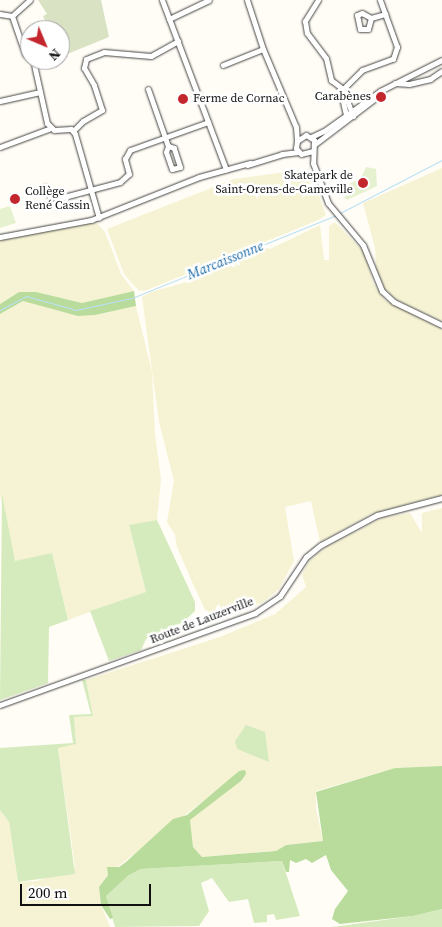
<!DOCTYPE html>
<html>
<head>
<meta charset="utf-8">
<style>
	body { margin:0 }
	#map { position:relative; width:442px; height:927px; overflow:hidden; background:#fffdf5; font-family:"Source Serif 4",serif }
	div>[style] { position:absolute }
	.farmland>* { inset:0; background:#f6f3d4 }
	.green>* { inset:0; background:#d5ebbd }
	.forest>* { inset:0; background:#b9dc9c }
	.cemetery>* { inset:0; background:#d9e3c4 }
	.pitch>* { inset:0; background:#e6f2cf }
	.stream>* { height:1px; margin:-0.5px; padding:0 0.5px; transform-origin:0.5px; border-radius:0.5px; background:#b9e0f7 }
	.roads { filter:drop-shadow(0 0 1px #444) drop-shadow(0 0 1px #444) }
	.minor>* { height:5px; margin:-2.5px; padding:0 2.5px; transform-origin:2.5px; border-radius:2.5px; background:#fff }
	.dots>* { width:14px; height:14px; translate:-50% -50%; box-sizing:border-box; border:2px solid #fff; border-radius:50% }
	span { translate:-50% -50%; white-space:nowrap; text-align:center; line-height:1.15; -webkit-text-stroke:5px #fff; paint-order:stroke }
	.poi-label { font-size:12px; color:#111 }
	.right { translate:-100% -50%; text-align:right }
	.left { translate:0 -50%; text-align:left }
	.street-label { font-size:12px; color:#111 }
	.water-label { font-size:14px; color:#1768a6; font-style:italic }
	.north { position:absolute; left:20px; top:20px; width:50px; height:50px; box-sizing:border-box; background:#fff; border:1px solid #a0a0a0; border-radius:50%; rotate:135deg; font-size:14px; font-weight:700; line-height:20px; text-align:center; color:#111 }
	.north::after { content:''; display:block; margin:auto; width:18px; height:22px; background:#c4262e; clip-path:polygon(50% 0,100% 100%,50% 72%,0 100%) }
	.scale { position:absolute; left:20px; top:884px; width:131px; height:22px; box-sizing:border-box; border:2px solid #111; border-top:0; padding-left:6px; font-size:15px; line-height:18px; white-space:nowrap; color:#111; -webkit-text-stroke:4px #fff; paint-order:stroke }
</style>
</head>
<body>
<div id="map">
	<div class="farmland">
		<div style="clip-path:polygon(442px 168px,442px 321px,399px 301px,385px 290px,376px 269px,375px 248px,363px 203px)"></div>
		<div style="clip-path:polygon(309px 169px,326px 215px,316px 221px,147px 290px,139px 291px,124px 274px,107px 229px,234px 179px)"></div>
		<div style="clip-path:polygon(335px 222px,364px 252px,373px 283px,385px 300px,442px 329px,442px 495px,371px 514px,320px 542px,311px 501px,285px 507px,294px 561px,279px 589px,262px 603px,230px 611px,223px 606px,212px 617px,207px 614px,193px 584px,177px 547px,175px 535px,167px 522px,174px 481px,159px 422px,142px 297px,151px 292px,198px 279px,201px 272px,232px 266px,246px 253px,264px 247px,270px 249px,320px 225px,324px 260px,329px 260px,329px 226px)"></div>
		<div style="clip-path:polygon(89px 223px,97px 223px,105px 232px,121px 274px,134px 291px,82px 303px,36px 292px,19px 292px,0 304px,0 240px)"></div>
		<div style="clip-path:polygon(23px 301px,95px 315px,136px 306px,152px 372px,155px 434px,161px 479px,157px 520px,129px 526px,146px 592px,68px 620px,52px 553px,15px 562px,0 495px,0 314px)"></div>
		<div style="clip-path:polygon(442px 508px,442px 766px,395px 768px,316px 791px,316px 809px,323px 841px,286px 845px,276px 851px,202px 857px,193px 847px,189px 820px,231px 788px,237px 775px,108px 874px,99px 887px,101px 905px,110px 927px,0 927px,0 810px,9px 822px,18px 882px,37px 881px,75px 867px,58px 747px,76px 744px,74px 717px,93px 716px,86px 680px,220px 637px,275px 614px,306px 587px,302px 575px,309px 561px,326px 547px,382px 518px,410px 513px,422px 533px,422px 513px)"></div>
	</div>
	<div class="green">
		<div style="clip-path:polygon(2px 494px,15px 561px,52px 553px,68px 620px,49px 627px,48px 683px,0 700px)"></div>
		<div style="clip-path:polygon(157px 520px,195px 602px,195px 611px,183px 622px,146px 639px,141px 650px,109px 661px,90px 611px,146px 592px,129px 525px)"></div>
		<div style="clip-path:polygon(82px 680px,86px 680px,93px 716px,74px 717px,76px 744px,58px 748px,75px 874px,18px 882px,9px 822px,0 810px,0 748px,73px 743px,69px 715px,91px 714px)"></div>
		<div style="clip-path:polygon(246px 725px,265px 732px,269px 762px,237px 749px,235px 741px)"></div>
		<div style="clip-path:polygon(282px 861px,300px 916px,276px 920px,274px 914px,267px 915px,267px 922px,254px 923px,248px 899px,229px 902px,212px 878px,201px 883px,209px 911px,199px 926px,115px 927px,106px 896px,129px 875px,141px 869px)"></div>
		<div style="clip-path:polygon(442px 909px,442px 927px,332px 927px,413px 916px)"></div>
	</div>
	<div class="forest">
		<div style="clip-path:polygon(134px 291px,136px 306px,95px 315px,78px 316px,23px 301px,0 314px,0 304px,19px 292px,36px 292px,82px 303px)"></div>
		<div style="clip-path:polygon(442px 766px,442px 909px,413px 916px,340px 924px,332px 919px,335px 909px,348px 891px,331px 870px,326px 855px,312px 863px,306px 859px,296px 863px,290px 860px,289px 872px,286px 872px,282px 861px,141px 869px,129px 875px,106px 896px,113px 918px,110px 919px,101px 905px,99px 887px,108px 875px,107px 867px,119px 867px,126px 862px,173px 819px,187px 815px,239px 771px,245px 770px,246px 774px,241px 781px,190px 820px,193px 847px,202px 857px,276px 851px,286px 845px,323px 841px,316px 792px,395px 768px)"></div>
	</div>
	<div class="cemetery">
		<div style="clip-path:polygon(38px 0,101px 0,109px 37px,60px 57px,60px 30px,49px 30px,43px 16px,47px 14px)"></div>
	</div>
	<div class="pitch">
		<div style="clip-path:polygon(366px 167px,376px 169px,377px 186px,347px 200px,344px 197px,350px 192px,349px 184px,361px 178px)"></div>
		<div style="clip-path:polygon(10px 206px,16px 223px,0 228px,0 209px)"></div>
	</div>
	<div class="stream">
		<div style="left:340px;top:213px;width:115px;rotate:-27.5deg"></div>
		<div style="left:0;top:310px;width:30px;rotate:-28deg"></div>
		<div style="left:26px;top:296px;width:52px;rotate:15.6deg"></div>
		<div style="left:76px;top:310px;width:57px;rotate:-12.1deg"></div>
		<div style="left:132px;top:298px;width:220px;rotate:-22.1deg"></div>
	</div>
	<div class="roads">
		<div class="minor">
			<div style="left:162px;top:0;width:181px;rotate:69.3deg"></div>
			<div style="left:247px;top:0;width:52px;rotate:71.9deg"></div>
			<div style="left:263px;top:49px;width:85px;rotate:67.1deg"></div>
			<div style="left:296px;top:127px;width:13px;rotate:86deg"></div>
			<div style="left:318px;top:0;width:25px;rotate:122deg"></div>
			<div style="left:305px;top:21px;width:12px;rotate:81deg"></div>
			<div style="left:307px;top:33px;width:31px;rotate:53deg"></div>
			<div style="left:326px;top:58px;width:23px;rotate:77deg"></div>
			<div style="left:331px;top:80px;width:15px;rotate:37deg"></div>
			<div style="left:343px;top:89px;width:29px;rotate:70deg"></div>
			<div style="left:0;top:14px;width:12px;rotate:9deg"></div>
			<div style="left:371px;top:18px;width:11px;rotate:105deg"></div>
			<div style="left:368px;top:29px;width:8px;rotate:180deg"></div>
			<div style="left:360px;top:29px;width:14px;rotate:-102deg"></div>
			<div style="left:357px;top:15px;width:5px;rotate:-22deg"></div>
			<div style="left:362px;top:13px;width:10px;rotate:29deg"></div>
			<div style="left:371px;top:18px;width:15px;rotate:-16deg"></div>
			<div style="left:169px;top:19px;width:44px;rotate:-25.4deg"></div>
			<div style="left:30px;top:59px;width:7px;rotate:-135deg"></div>
			<div style="left:25px;top:54px;width:40px;rotate:-108.9deg"></div>
			<div style="left:12px;top:16px;width:24px;rotate:-42deg"></div>
			<div style="left:33px;top:60px;width:65px;rotate:77.5deg"></div>
			<div style="left:47px;top:123px;width:10px;rotate:45deg"></div>
			<div style="left:54px;top:130px;width:17px;rotate:-3deg"></div>
			<div style="left:71px;top:129px;width:6px;rotate:51deg"></div>
			<div style="left:75px;top:134px;width:87px;rotate:74.1deg"></div>
			<div style="left:223px;top:65px;width:43px;rotate:-21.8deg"></div>
			<div style="left:395px;top:83px;width:14px;rotate:4deg"></div>
			<div style="left:409px;top:84px;width:22px;rotate:-13deg"></div>
			<div style="left:430px;top:79px;width:14px;rotate:-34deg"></div>
			<div style="left:148px;top:89px;width:60px;rotate:70.7deg"></div>
			<div style="left:168px;top:146px;width:6px;rotate:108deg"></div>
			<div style="left:166px;top:152px;width:18px;rotate:71deg"></div>
			<div style="left:172px;top:169px;width:8px;rotate:-14deg"></div>
			<div style="left:180px;top:167px;width:20px;rotate:-108deg"></div>
			<div style="left:174px;top:148px;width:6px;rotate:-162deg"></div>
			<div style="left:340px;top:89px;width:28px;rotate:77deg"></div>
			<div style="left:343px;top:89px;width:27px;rotate:-45deg"></div>
			<div style="left:362px;top:70px;width:33px;rotate:-20deg"></div>
			<div style="left:393px;top:59px;width:13px;rotate:-72deg"></div>
			<div style="left:397px;top:47px;width:50px;rotate:-109.9deg"></div>
			<div style="left:0;top:101px;width:41px;rotate:-12.7deg"></div>
			<div style="left:73px;top:131px;width:14px;rotate:-45deg"></div>
			<div style="left:83px;top:121px;width:22px;rotate:-30deg"></div>
			<div style="left:102px;top:110px;width:26px;rotate:-108deg"></div>
			<div style="left:94px;top:85px;width:20px;rotate:-120deg"></div>
			<div style="left:84px;top:68px;width:9px;rotate:-77deg"></div>
			<div style="left:86px;top:59px;width:19px;rotate:-21deg"></div>
			<div style="left:104px;top:52px;width:47px;rotate:4.9deg"></div>
			<div style="left:151px;top:56px;width:31px;rotate:-29deg"></div>
			<div style="left:311px;top:137px;width:14px;rotate:-25deg"></div>
			<div style="left:324px;top:131px;width:69px;rotate:-35.5deg"></div>
			<div style="left:380px;top:91px;width:69px;rotate:-26.6deg"></div>
			<div style="left:315px;top:144px;width:74px;rotate:-37.3deg"></div>
			<div style="left:0;top:147px;width:54px;rotate:-20.4deg"></div>
			<div style="left:313px;top:151px;width:12px;rotate:166deg"></div>
			<div style="left:301px;top:154px;width:8px;rotate:-130deg"></div>
			<div style="left:296px;top:148px;width:7px;rotate:-82deg"></div>
			<div style="left:297px;top:141px;width:11px;rotate:-34deg"></div>
			<div style="left:306px;top:135px;width:9px;rotate:32deg"></div>
			<div style="left:314px;top:140px;width:23px;rotate:92deg"></div>
			<div style="left:313px;top:163px;width:43px;rotate:69.4deg"></div>
			<div style="left:328px;top:203px;width:55px;rotate:50.2deg"></div>
			<div style="left:363px;top:245px;width:50px;rotate:67.6deg"></div>
			<div style="left:382px;top:291px;width:16px;rotate:43deg"></div>
			<div style="left:394px;top:302px;width:53px;rotate:25.6deg"></div>
			<div style="left:247px;top:165px;width:37px;rotate:-17deg"></div>
			<div style="left:282px;top:154px;width:17px;rotate:-7deg"></div>
			<div style="left:45px;top:187px;width:10px;rotate:61deg"></div>
			<div style="left:50px;top:196px;width:10px;rotate:11deg"></div>
			<div style="left:60px;top:198px;width:62px;rotate:-14.9deg"></div>
			<div style="left:120px;top:182px;width:12px;rotate:-42deg"></div>
			<div style="left:129px;top:174px;width:16px;rotate:-105deg"></div>
			<div style="left:125px;top:159px;width:10px;rotate:-61deg"></div>
			<div style="left:130px;top:150px;width:83px;rotate:-19.7deg"></div>
			<div style="left:0;top:237px;width:93px;rotate:-10.6deg"></div>
			<div style="left:91px;top:220px;width:116px;rotate:-21.7deg"></div>
			<div style="left:199px;top:177px;width:53px;rotate:-15.4deg"></div>
			<div style="left:0;top:705px;width:271px;rotate:-19.8deg"></div>
			<div style="left:255px;top:613px;width:30px;rotate:-34deg"></div>
			<div style="left:280px;top:596px;width:47px;rotate:-56.3deg"></div>
			<div style="left:306px;top:557px;width:19px;rotate:-39deg"></div>
			<div style="left:321px;top:545px;width:64px;rotate:-28.2deg"></div>
			<div style="left:377px;top:515px;width:67px;rotate:-14.7deg"></div>
		</div>
	</div>
	<div class="dots">
		<div style="left:381px;top:97px;background:#c4262e"></div>
		<div style="left:183px;top:99px;background:#c4262e"></div>
		<div style="left:363px;top:183px;background:#c4262e"></div>
		<div style="left:15px;top:199px;background:#c4262e"></div>
	</div>
	<div class="poi-label">
		<span class="right" style="left:371px;top:97px">Carabènes</span>
		<span class="left" style="left:193px;top:99px">Ferme de Cornac</span>
		<span class="right" style="left:353px;top:183px">Skatepark de<br>Saint-Orens-de-Gameville</span>
		<span class="left" style="left:25px;top:199px">Collège<br>René Cassin</span>
	</div>
	<div class="street-label">
		<span style="left:202px;top:621px;rotate:-21deg">Route de Lauzerville</span>
	</div>
	<div class="water-label">
		<span style="left:225px;top:260px;rotate:-22deg">Marcaissonne</span>
	</div>
	<div class="north">N</div>
	<div class="scale">200 m</div>
</div>
</body>
</html>
